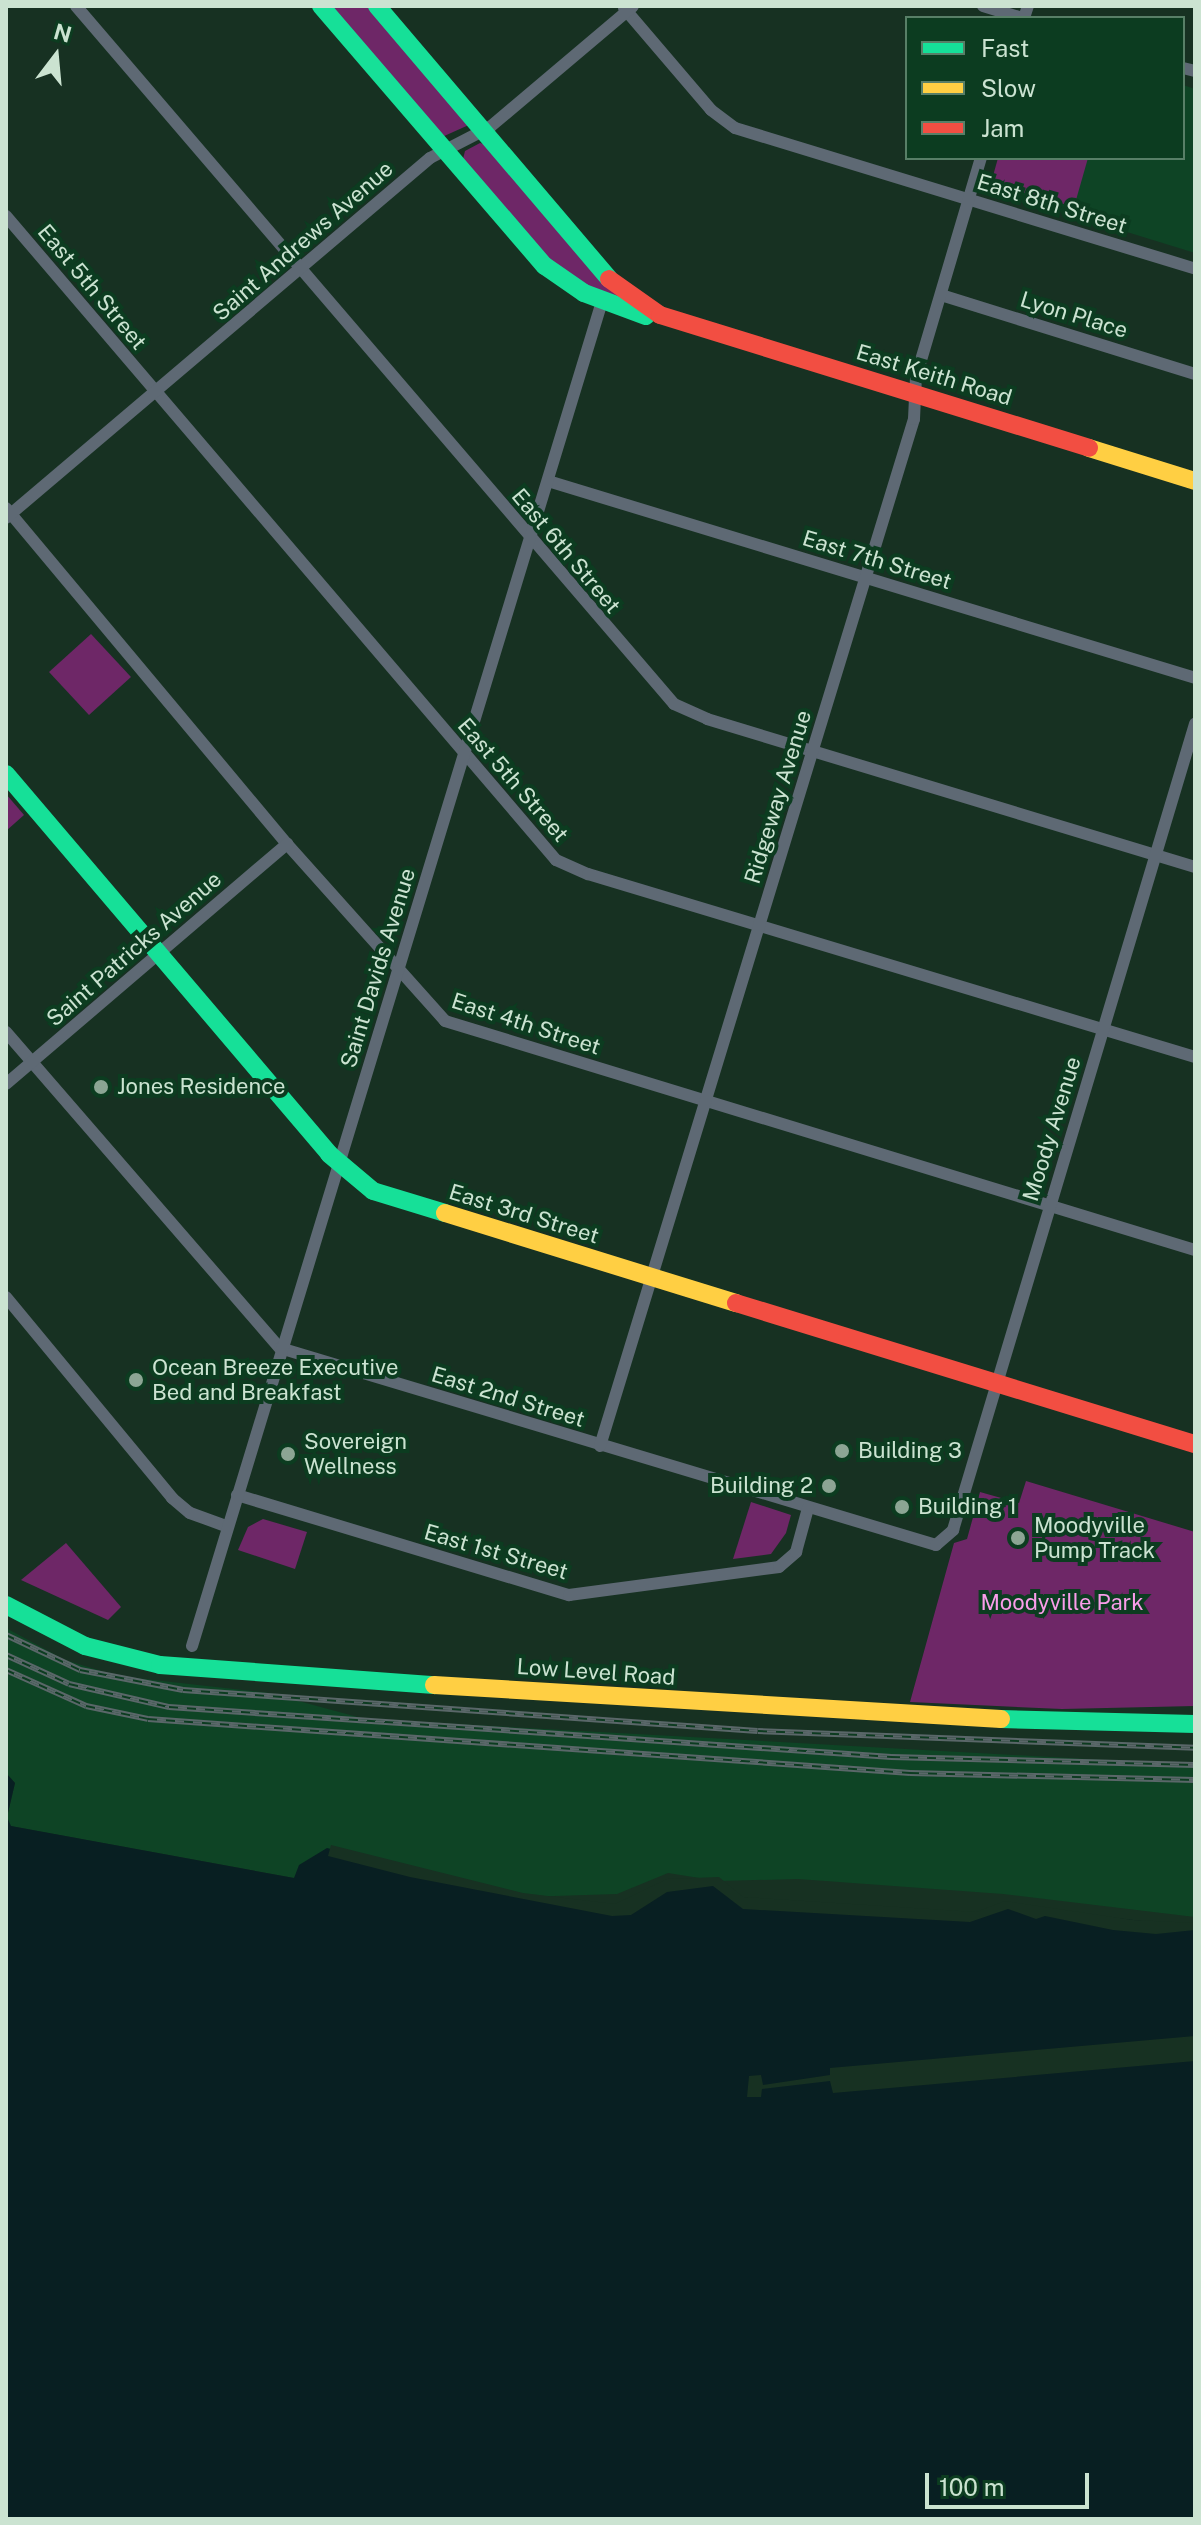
<!DOCTYPE html>
<html>
<head>
<meta charset="utf-8">
<style>
	body { margin:0 }
	#map { position:relative; width:1201px; height:2525px; overflow:hidden; background:#173122; font-family:"Public Sans",sans-serif }
	div>[style] { position:absolute }
	.built>* { inset:0; background:#0e4425 }
	.green>* { inset:0; background:#6e2767 }
	.water>* { inset:0; background:#081f22 }
	.pier>* { inset:0; background:#173122 }
	.street>* { height:12px; margin:-6px; padding:0 6px; transform-origin:6px; border-radius:6px; background:#5e6974 }
	.fast>* { height:18px; margin:-9px; padding:0 9px; transform-origin:9px; border-radius:9px; background:#16e098 }
	.slow>* { height:18px; margin:-9px; padding:0 9px; transform-origin:9px; border-radius:9px; background:#ffcf43 }
	.jam>* { height:18px; margin:-9px; padding:0 9px; transform-origin:9px; border-radius:9px; background:#f24e42 }
	.rail>* { height:6px; margin-top:-3px; transform-origin:0; background:repeating-linear-gradient(90deg,#0c3c20 0 9px,#5a6769 0 18px); box-sizing:border-box; border-block:2px solid #5a6769 }
	.dots>* { width:22px; height:22px; translate:-50% -50%; box-sizing:border-box; border:4px solid #0c3c20; border-radius:50% }
	span { translate:-50% -50%; white-space:nowrap; text-align:center; line-height:1.15; -webkit-text-stroke:8px #0c3c20; paint-order:stroke }
	.street-label { font-size:22px; color:#cbe3d1 }
	.poi-label { font-size:22px; color:#cbe3d1 }
	.left { translate:0 -50%; text-align:left }
	.right { translate:-100% -50%; text-align:right }
	.park-label { font-size:22px; color:#fa9dea }
	.frame { position:absolute; inset:0; border:8px solid #cbe3d1; pointer-events:none }
	.legend { position:absolute; left:905px; top:16px; width:280px; height:144px; box-sizing:border-box; background:#0c3c20; border:2px solid #587f67; margin:0; padding:10px 14px; list-style:none; font-size:24px; color:#cbe3d1 }
	.legend li { display:flex; align-items:center; gap:16px; height:40px }
	.legend b { width:40px; border:2px solid #587f67 }
	.north { position:absolute; left:16px; top:16px; width:80px; height:80px; -webkit-text-stroke:6px #0c3c20; paint-order:stroke; rotate:16deg; font-size:22px; font-weight:700; line-height:32px; text-align:center; color:#cbe3d1 }
	.north::after { content:''; display:block; margin:auto; width:28px; height:36px; background:#cbe3d1; clip-path:polygon(50% 0,100% 100%,50% 72%,0 100%) }
	.scale { position:absolute; left:925px; top:2473px; width:164px; height:36px; box-sizing:border-box; border:4px solid #cbe3d1; border-top:0; padding-left:10px; font-size:24px; line-height:28px; white-space:nowrap; color:#cbe3d1; -webkit-text-stroke:6px #0c3c20; paint-order:stroke }
</style>
</head>
<body>
<div id="map">
	<div class="built">
		<div style="clip-path:polygon(1183px 85px,1195px 89px,1195px 253px,991px 190px,1000px 158px,1183px 158px)"></div>
		<div style="clip-path:polygon(6px 1628px,65px 1660px,118px 1676px,269px 1693px,365px 1719px,1195px 1765px,1195px 1917px,1003px 1894px,798px 1879px,718px 1881px,668px 1873px,617px 1894px,523px 1897px,294px 1878px,10px 1826px,7px 1817px,15px 1783px,6px 1773px)"></div>
	</div>
	<div class="green">
		<div style="clip-path:polygon(328px 6px,371px 6px,471px 124px,442px 137px)"></div>
		<div style="clip-path:polygon(480px 143px,487px 145px,626px 299px,596px 295px,551px 265px,462px 163px,465px 151px)"></div>
		<div style="clip-path:polygon(998px 158px,1088px 158px,1074px 207px,991px 183px)"></div>
		<div style="clip-path:polygon(91px 634px,131px 677px,89px 715px,49px 672px)"></div>
		<div style="clip-path:polygon(6px 794px,24px 815px,6px 831px)"></div>
		<div style="clip-path:polygon(1026px 1481px,1195px 1532px,1195px 1706px,1062px 1709px,910px 1702px,954px 1543px,967px 1539px,980px 1492px,1019px 1503px)"></div>
		<div style="clip-path:polygon(751px 1502px,791px 1515px,786px 1533px,771px 1554px,733px 1559px)"></div>
		<div style="clip-path:polygon(263px 1519px,307px 1532px,295px 1569px,238px 1550px,248px 1527px)"></div>
		<div style="clip-path:polygon(66px 1543px,121px 1607px,108px 1620px,21px 1580px)"></div>
	</div>
	<div class="water">
		<div style="clip-path:polygon(6px 1773px,15px 1783px,7px 1817px,11px 1826px,294px 1878px,299px 1865px,327px 1848px,472px 1886px,615px 1908px,668px 1883px,718px 1881px,736px 1897px,977px 1916px,1000px 1905px,1195px 1927px,1195px 2519px,6px 2519px)"></div>
	</div>
	<div class="pier">
		<div style="clip-path:polygon(331px 1845px,523px 1893px,615px 1904px,667px 1879px,719px 1877px,743px 1897px,976px 1912px,1005px 1901px,1133px 1920px,1195px 1923px,1195px 1930px,1156px 1934px,1113px 1930px,1045px 1916px,1036px 1919px,1008px 1909px,970px 1922px,743px 1909px,713px 1886px,667px 1892px,631px 1915px,612px 1916px,410px 1877px,328px 1856px)"></div>
		<div style="clip-path:polygon(1195px 2036px,1195px 2061px,833px 2093px,830px 2081px,762px 2089px,761px 2097px,747px 2097px,749px 2076px,761px 2075px,763px 2085px,830px 2075px,830px 2068px)"></div>
	</div>
	<div class="street">
		<div style="left:76px;top:6px;width:919px;rotate:49.41deg"></div>
		<div style="left:674px;top:704px;width:36px;rotate:24deg"></div>
		<div style="left:707px;top:719px;width:510px;rotate:16.87deg"></div>
		<div style="left:983px;top:6px;width:41px;rotate:17.1deg"></div>
		<div style="left:624px;top:8px;width:134px;rotate:49.5deg"></div>
		<div style="left:711px;top:110px;width:30px;rotate:37deg"></div>
		<div style="left:735px;top:128px;width:481px;rotate:17deg"></div>
		<div style="left:1024px;top:18px;width:13px;rotate:-72deg"></div>
		<div style="left:1183px;top:68px;width:12px;rotate:14deg"></div>
		<div style="left:6px;top:216px;width:847px;rotate:49.5deg"></div>
		<div style="left:556px;top:860px;width:35px;rotate:24deg"></div>
		<div style="left:588px;top:874px;width:634px;rotate:16.78deg"></div>
		<div style="left:941px;top:295px;width:266px;rotate:17.3deg"></div>
		<div style="left:548px;top:481px;width:676px;rotate:16.93deg"></div>
		<div style="left:6px;top:508px;width:438px;rotate:50.1deg"></div>
		<div style="left:287px;top:844px;width:237px;rotate:48.2deg"></div>
		<div style="left:445px;top:1021px;width:784px;rotate:16.98deg"></div>
		<div style="left:6px;top:518px;width:556px;rotate:-40.33deg"></div>
		<div style="left:430px;top:158px;width:68px;rotate:-27.3deg"></div>
		<div style="left:490px;top:127px;width:187px;rotate:-40.2deg"></div>
		<div style="left:6px;top:1032px;width:418px;rotate:49.1deg"></div>
		<div style="left:280px;top:1348px;width:685px;rotate:16.72deg"></div>
		<div style="left:936px;top:1545px;width:23px;rotate:-41deg"></div>
		<div style="left:953px;top:1530px;width:842px;rotate:-73.29deg"></div>
		<div style="left:6px;top:1084px;width:370px;rotate:-40.5deg"></div>
		<div style="left:6px;top:1297px;width:261px;rotate:50.4deg"></div>
		<div style="left:172px;top:1498px;width:23px;rotate:40deg"></div>
		<div style="left:190px;top:1513px;width:38px;rotate:20deg"></div>
		<div style="left:600px;top:1446px;width:1074px;rotate:-73deg"></div>
		<div style="left:914px;top:419px;width:42px;rotate:-87.3deg"></div>
		<div style="left:916px;top:377px;width:228px;rotate:-73.5deg"></div>
		<div style="left:237px;top:1495px;width:347px;rotate:16.8deg"></div>
		<div style="left:569px;top:1595px;width:212px;rotate:-7.6deg"></div>
		<div style="left:779px;top:1567px;width:23px;rotate:-41deg"></div>
		<div style="left:796px;top:1552px;width:46px;rotate:-74.7deg"></div>
		<div style="left:192px;top:1646px;width:1405px;rotate:-73.04deg"></div>
	</div>
	<div class="fast">
		<div style="left:321px;top:6px;width:343px;rotate:49.3deg"></div>
		<div style="left:545px;top:266px;width:47px;rotate:34.7deg"></div>
		<div style="left:584px;top:293px;width:66px;rotate:20.4deg"></div>
		<div style="left:377px;top:6px;width:358px;rotate:49.6deg"></div>
		<div style="left:6px;top:774px;width:499px;rotate:49.6deg"></div>
		<div style="left:329px;top:1154px;width:57px;rotate:40.1deg"></div>
		<div style="left:373px;top:1191px;width:75px;rotate:17deg"></div>
		<div style="left:6px;top:1605px;width:89px;rotate:27.4deg"></div>
		<div style="left:85px;top:1646px;width:77px;rotate:14.2deg"></div>
		<div style="left:160px;top:1665px;width:275px;rotate:4.2deg"></div>
		<div style="left:1001px;top:1719px;width:194px;rotate:1.5deg"></div>
	</div>
	<div class="slow">
		<div style="left:1089px;top:448px;width:111px;rotate:17.3deg"></div>
		<div style="left:445px;top:1213px;width:305px;rotate:17.2deg"></div>
		<div style="left:434px;top:1685px;width:568px;rotate:3.43deg"></div>
	</div>
	<div class="jam">
		<div style="left:609px;top:279px;width:62px;rotate:35.2deg"></div>
		<div style="left:660px;top:315px;width:449px;rotate:17.2deg"></div>
		<div style="left:736px;top:1303px;width:480px;rotate:17.1deg"></div>
	</div>
	<div class="rail">
		<div style="left:6px;top:1635px;width:82px;rotate:25.3deg"></div>
		<div style="left:80px;top:1670px;width:105px;rotate:11deg"></div>
		<div style="left:183px;top:1690px;width:576px;rotate:4.08deg"></div>
		<div style="left:758px;top:1731px;width:437px;rotate:2.2deg"></div>
		<div style="left:6px;top:1655px;width:69px;rotate:24.7deg"></div>
		<div style="left:69px;top:1684px;width:103px;rotate:13deg"></div>
		<div style="left:169px;top:1707px;width:724px;rotate:3.96deg"></div>
		<div style="left:891px;top:1757px;width:304px;rotate:1.5deg"></div>
		<div style="left:6px;top:1670px;width:88px;rotate:24.2deg"></div>
		<div style="left:86px;top:1706px;width:63px;rotate:11.8deg"></div>
		<div style="left:148px;top:1719px;width:764px;rotate:4.05deg"></div>
		<div style="left:910px;top:1773px;width:285px;rotate:1.4deg"></div>
	</div>
	<div class="dots">
		<div style="left:101px;top:1087px;background:#8ca594"></div>
		<div style="left:136px;top:1380px;background:#8ca594"></div>
		<div style="left:842px;top:1451px;background:#8ca594"></div>
		<div style="left:288px;top:1454px;background:#8ca594"></div>
		<div style="left:829px;top:1486px;background:#8ca594"></div>
		<div style="left:902px;top:1507px;background:#8ca594"></div>
		<div style="left:1018px;top:1538px;background:#8ca594"></div>
	</div>
	<div class="street-label">
		<span style="left:1052px;top:204px;rotate:17deg">East 8th Street</span>
		<span style="left:303px;top:241px;rotate:-41deg">Saint Andrews Avenue</span>
		<span style="left:92px;top:287px;rotate:50deg">East 5th Street</span>
		<span style="left:1074px;top:315px;rotate:17deg">Lyon Place</span>
		<span style="left:934px;top:375px;rotate:17deg">East Keith Road</span>
		<span style="left:566px;top:551px;rotate:50deg">East 6th Street</span>
		<span style="left:877px;top:560px;rotate:17deg">East 7th Street</span>
		<span style="left:513px;top:780px;rotate:49deg">East 5th Street</span>
		<span style="left:778px;top:797px;rotate:-73deg">Ridgeway Avenue</span>
		<span style="left:134px;top:949px;rotate:-41deg">Saint Patricks Avenue</span>
		<span style="left:378px;top:968px;rotate:-73deg">Saint Davids Avenue</span>
		<span style="left:526px;top:1024px;rotate:18deg">East 4th Street</span>
		<span style="left:1052px;top:1129px;rotate:-73deg">Moody Avenue</span>
		<span style="left:524px;top:1214px;rotate:17deg">East 3rd Street</span>
		<span style="left:508px;top:1397px;rotate:17deg">East 2nd Street</span>
		<span style="left:496px;top:1552px;rotate:16deg">East 1st Street</span>
		<span style="left:596px;top:1672px;rotate:4deg">Low Level Road</span>
	</div>
	<div class="poi-label">
		<span class="left" style="left:117px;top:1087px">Jones Residence</span>
		<span class="left" style="left:152px;top:1380px">Ocean Breeze Executive<br>Bed and Breakfast</span>
		<span class="left" style="left:304px;top:1454px">Sovereign<br>Wellness</span>
		<span class="left" style="left:858px;top:1451px">Building 3</span>
		<span class="right" style="left:813px;top:1486px">Building 2</span>
		<span class="left" style="left:918px;top:1507px">Building 1</span>
		<span class="left" style="left:1034px;top:1538px">Moodyville<br>Pump Track</span>
	</div>
	<div class="park-label">
		<span style="left:1062px;top:1603px">Moodyville Park</span>
	</div>
	<div class="frame"></div>
	<ul class="legend">
	<li><b style="height:10px;background:#16e098"></b>Fast</li>
	<li><b style="height:10px;background:#ffcf43"></b>Slow</li>
	<li><b style="height:10px;background:#f24e42"></b>Jam</li>
	</ul>
	<div class="north">N</div>
	<div class="scale">100 m</div>
</div>
</body>
</html>
